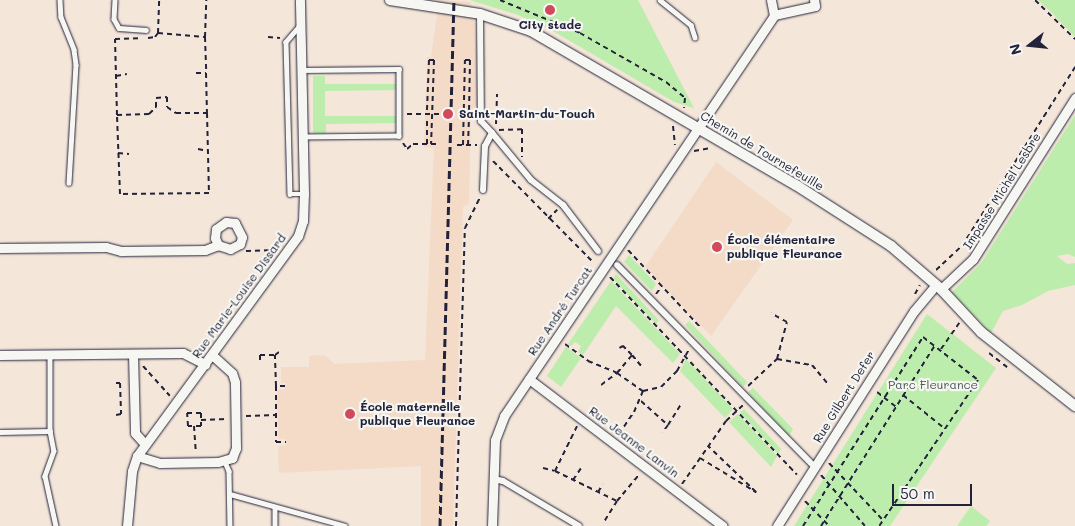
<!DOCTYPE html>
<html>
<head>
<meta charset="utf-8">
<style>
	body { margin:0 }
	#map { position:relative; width:1075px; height:526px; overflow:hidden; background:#f4e6d9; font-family:Mali,sans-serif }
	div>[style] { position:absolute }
	.built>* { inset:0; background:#f3dbc8 }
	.green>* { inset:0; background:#bdedac }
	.path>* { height:2px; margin-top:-1px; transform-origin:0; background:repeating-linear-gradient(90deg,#22223b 0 5px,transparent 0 9px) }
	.roads { filter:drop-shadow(0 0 1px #22223b) drop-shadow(0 0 1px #22223b) }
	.service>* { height:4.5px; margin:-2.25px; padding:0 2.25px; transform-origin:2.25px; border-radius:2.25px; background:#f6f6f2 }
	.pedestrian>* { height:6px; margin:-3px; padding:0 3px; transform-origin:3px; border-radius:3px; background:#f6f6f2 }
	.minor>* { height:9px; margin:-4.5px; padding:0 4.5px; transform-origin:4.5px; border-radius:4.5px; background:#f6f6f2 }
	.tertiary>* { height:10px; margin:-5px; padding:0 5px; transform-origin:5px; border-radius:5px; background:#f6f6f2 }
	.rail>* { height:3px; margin-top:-1.5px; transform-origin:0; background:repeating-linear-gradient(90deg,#22223b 0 8px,transparent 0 12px) }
	.dots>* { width:14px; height:14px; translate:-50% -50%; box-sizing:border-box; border:2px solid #f6f6f2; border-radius:50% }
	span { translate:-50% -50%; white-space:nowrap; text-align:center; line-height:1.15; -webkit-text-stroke:4.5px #f6f6f2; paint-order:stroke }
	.poi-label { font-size:12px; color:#22223b; font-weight:700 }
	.left { translate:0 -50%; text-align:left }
	.street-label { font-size:12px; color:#22223b }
	.park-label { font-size:12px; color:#495557 }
	.north { position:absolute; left:1005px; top:20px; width:50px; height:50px; -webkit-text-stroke:4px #f6f6f2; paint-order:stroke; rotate:254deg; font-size:14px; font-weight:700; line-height:20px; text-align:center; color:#22223b }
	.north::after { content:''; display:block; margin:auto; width:18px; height:22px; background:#22223b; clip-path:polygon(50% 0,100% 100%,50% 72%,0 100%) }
	.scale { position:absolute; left:892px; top:484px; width:80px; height:22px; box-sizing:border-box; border:2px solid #22223b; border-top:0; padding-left:6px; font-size:15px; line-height:18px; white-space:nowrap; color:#22223b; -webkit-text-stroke:4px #f6f6f2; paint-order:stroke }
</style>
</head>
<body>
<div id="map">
	<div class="built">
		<div style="clip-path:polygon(439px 0,470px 2px,475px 18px,478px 104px,471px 111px,469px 204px,463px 207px,453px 526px,421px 526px,421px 466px,279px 473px,278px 446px,286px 445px,286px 439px,278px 439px,277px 390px,285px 389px,285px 383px,281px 383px,281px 367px,309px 367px,309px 356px,324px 355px,335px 364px,425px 360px,434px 148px,424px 147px,427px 57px,431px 57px)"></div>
		<div style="clip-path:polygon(716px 162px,793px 220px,711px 336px,645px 267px)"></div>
	</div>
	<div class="green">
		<div style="clip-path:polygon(470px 0,638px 0,694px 108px,674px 102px,553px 31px,518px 15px)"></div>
		<div style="clip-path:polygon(1038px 0,1075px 0,1075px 37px,1051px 12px)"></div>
		<div style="clip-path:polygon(313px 76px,325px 76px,325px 84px,396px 84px,396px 90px,325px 91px,325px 116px,397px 116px,397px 123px,326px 124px,326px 133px,313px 133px)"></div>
		<div style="clip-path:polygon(1075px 115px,1075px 257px,1068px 254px,1057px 256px,1067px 264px,1075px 263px,1075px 285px,1048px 291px,1022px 305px,1003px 311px,991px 333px,952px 292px,981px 263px)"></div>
		<div style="clip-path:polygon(629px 255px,656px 284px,652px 291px,624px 262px)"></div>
		<div style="clip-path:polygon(616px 274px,659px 320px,656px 324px,613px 279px)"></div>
		<div style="clip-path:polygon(611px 281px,680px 354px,673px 363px,616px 306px,583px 355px,578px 352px,581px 346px,575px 342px,571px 346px,568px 344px)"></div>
		<div style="clip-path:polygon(927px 314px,996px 368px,890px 526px,794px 526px)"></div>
		<div style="clip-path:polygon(689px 321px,747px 382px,743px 387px,685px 325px)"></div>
		<div style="clip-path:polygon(566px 347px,581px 358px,561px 387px,547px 376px)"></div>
		<div style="clip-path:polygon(686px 359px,733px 409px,725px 418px,680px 371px)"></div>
		<div style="clip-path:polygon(753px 388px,793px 429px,789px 436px,748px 392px)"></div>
		<div style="clip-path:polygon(744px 409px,781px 449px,778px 454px,740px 413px)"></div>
		<div style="clip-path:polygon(738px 414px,777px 456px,771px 467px,729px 422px)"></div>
		<div style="clip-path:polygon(971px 506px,990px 521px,986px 526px,957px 526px)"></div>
	</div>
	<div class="path">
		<div style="left:500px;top:0;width:87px;rotate:22.4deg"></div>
		<div style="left:580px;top:33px;width:99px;rotate:29.7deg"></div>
		<div style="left:666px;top:82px;width:25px;rotate:40deg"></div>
		<div style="left:685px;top:98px;width:10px;rotate:96deg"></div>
		<div style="left:1035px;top:0;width:56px;rotate:44.3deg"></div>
		<div style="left:158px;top:33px;width:47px;rotate:4.9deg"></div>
		<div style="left:205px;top:37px;width:36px;rotate:88deg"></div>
		<div style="left:205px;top:37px;width:37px;rotate:-88deg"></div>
		<div style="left:268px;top:37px;width:12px;rotate:5deg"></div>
		<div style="left:148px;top:38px;width:7px;rotate:-8deg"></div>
		<div style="left:155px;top:37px;width:5px;rotate:-53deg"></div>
		<div style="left:158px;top:33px;width:33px;rotate:-88deg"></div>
		<div style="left:196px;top:73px;width:10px"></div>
		<div style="left:206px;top:73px;width:40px;rotate:88.6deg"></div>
		<div style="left:116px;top:76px;width:11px;rotate:-10deg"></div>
		<div style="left:427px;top:110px;width:50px;rotate:-87.7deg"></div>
		<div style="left:429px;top:60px;width:5px"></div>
		<div style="left:434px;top:60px;width:84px;rotate:92deg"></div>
		<div style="left:407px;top:114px;width:35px"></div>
		<div style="left:117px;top:115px;width:32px;rotate:-2deg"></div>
		<div style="left:149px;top:114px;width:10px;rotate:-45deg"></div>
		<div style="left:156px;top:107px;width:9px;rotate:-90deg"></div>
		<div style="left:156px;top:98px;width:11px;rotate:-5deg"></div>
		<div style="left:167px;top:97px;width:10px;rotate:90deg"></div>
		<div style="left:167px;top:107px;width:11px;rotate:34deg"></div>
		<div style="left:176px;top:113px;width:31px"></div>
		<div style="left:207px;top:113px;width:80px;rotate:88.6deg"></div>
		<div style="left:209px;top:193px;width:89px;rotate:179.4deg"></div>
		<div style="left:120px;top:194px;width:79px;rotate:-92.2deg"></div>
		<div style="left:117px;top:115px;width:76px;rotate:-91.5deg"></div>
		<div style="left:115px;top:39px;width:24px;rotate:-2deg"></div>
		<div style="left:464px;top:115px;width:10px;rotate:11deg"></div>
		<div style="left:496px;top:124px;width:30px;rotate:-88deg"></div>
		<div style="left:673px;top:126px;width:19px;rotate:84deg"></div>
		<div style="left:499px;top:130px;width:23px;rotate:-2deg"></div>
		<div style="left:522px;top:129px;width:28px;rotate:90deg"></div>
		<div style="left:403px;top:143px;width:7px;rotate:56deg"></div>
		<div style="left:407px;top:149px;width:8px;rotate:-40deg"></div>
		<div style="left:413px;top:144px;width:25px"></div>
		<div style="left:427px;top:144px;width:25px;rotate:-90deg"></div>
		<div style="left:457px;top:145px;width:20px"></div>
		<div style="left:463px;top:145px;width:85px;rotate:-88.7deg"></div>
		<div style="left:465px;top:60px;width:5px"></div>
		<div style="left:470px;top:60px;width:51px;rotate:91.1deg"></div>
		<div style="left:468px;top:145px;width:25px;rotate:-88deg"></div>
		<div style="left:198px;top:149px;width:10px;rotate:11deg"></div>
		<div style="left:694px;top:151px;width:17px;rotate:-10deg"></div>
		<div style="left:118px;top:153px;width:11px;rotate:5deg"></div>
		<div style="left:493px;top:161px;width:142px;rotate:45.3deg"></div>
		<div style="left:548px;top:219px;width:13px;rotate:-45deg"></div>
		<div style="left:628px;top:250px;width:107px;rotate:46.9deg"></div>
		<div style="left:246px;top:251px;width:30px;rotate:-2deg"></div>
		<div style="left:936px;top:270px;width:35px;rotate:-43deg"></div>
		<div style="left:962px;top:246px;width:212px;rotate:-57.7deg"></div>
		<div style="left:610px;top:277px;width:272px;rotate:46.6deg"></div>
		<div style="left:656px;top:294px;width:10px;rotate:-53deg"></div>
		<div style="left:915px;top:294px;width:10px;rotate:-61deg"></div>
		<div style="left:565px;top:344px;width:29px;rotate:36deg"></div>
		<div style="left:588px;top:361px;width:31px;rotate:22deg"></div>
		<div style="left:617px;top:373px;width:23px;rotate:-50deg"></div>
		<div style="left:632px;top:355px;width:13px;rotate:-135deg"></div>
		<div style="left:623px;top:346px;width:4px;rotate:153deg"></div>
		<div style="left:941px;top:349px;width:32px;rotate:-55deg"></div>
		<div style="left:989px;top:353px;width:23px;rotate:38deg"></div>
		<div style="left:632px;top:355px;width:16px;rotate:50deg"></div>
		<div style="left:777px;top:359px;width:36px;rotate:10deg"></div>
		<div style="left:812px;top:365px;width:26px;rotate:50deg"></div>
		<div style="left:260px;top:360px;width:5px;rotate:-90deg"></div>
		<div style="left:260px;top:355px;width:15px"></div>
		<div style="left:143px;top:366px;width:40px;rotate:48deg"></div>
		<div style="left:116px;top:383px;width:4px"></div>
		<div style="left:120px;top:383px;width:31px;rotate:88deg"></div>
		<div style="left:121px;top:414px;width:5px;rotate:169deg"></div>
		<div style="left:601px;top:385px;width:20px;rotate:-37deg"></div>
		<div style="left:617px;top:373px;width:32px;rotate:35deg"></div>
		<div style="left:643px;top:391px;width:18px;rotate:-13deg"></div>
		<div style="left:661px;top:387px;width:23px;rotate:-45deg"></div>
		<div style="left:677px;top:371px;width:25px;rotate:-61deg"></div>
		<div style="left:276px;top:386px;width:31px;rotate:-92deg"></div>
		<div style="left:275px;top:355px;width:5px;rotate:-37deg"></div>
		<div style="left:285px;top:386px;width:9px;rotate:180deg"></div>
		<div style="left:276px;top:386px;width:56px;rotate:90deg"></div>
		<div style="left:276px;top:442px;width:10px"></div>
		<div style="left:748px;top:386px;width:40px;rotate:-43deg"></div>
		<div style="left:777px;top:359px;width:38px;rotate:-75deg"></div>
		<div style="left:787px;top:322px;width:18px;rotate:-151deg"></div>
		<div style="left:877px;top:392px;width:24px;rotate:38deg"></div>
		<div style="left:903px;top:395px;width:53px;rotate:38.8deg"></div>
		<div style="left:641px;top:401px;width:36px;rotate:42deg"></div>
		<div style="left:668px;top:425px;width:9px;rotate:126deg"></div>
		<div style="left:187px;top:413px;width:14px"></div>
		<div style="left:201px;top:413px;width:13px;rotate:90deg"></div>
		<div style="left:201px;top:426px;width:13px;rotate:180deg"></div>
		<div style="left:188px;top:426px;width:13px;rotate:-94deg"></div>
		<div style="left:246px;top:416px;width:30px;rotate:-2deg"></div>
		<div style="left:201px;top:420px;width:26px;rotate:-2deg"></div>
		<div style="left:668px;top:425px;width:26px;rotate:-58deg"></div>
		<div style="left:194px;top:426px;width:27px;rotate:86deg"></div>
		<div style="left:619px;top:434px;width:27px;rotate:-56deg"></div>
		<div style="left:634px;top:412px;width:23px;rotate:-67deg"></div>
		<div style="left:700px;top:458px;width:66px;rotate:31.3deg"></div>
		<div style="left:756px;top:492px;width:66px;rotate:-136.2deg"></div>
		<div style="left:829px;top:463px;width:77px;rotate:46.6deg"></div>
		<div style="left:543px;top:468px;width:12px;rotate:14deg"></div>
		<div style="left:555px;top:471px;width:50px;rotate:-63.9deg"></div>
		<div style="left:555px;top:471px;width:69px;rotate:25.8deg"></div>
		<div style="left:617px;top:501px;width:26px;rotate:122deg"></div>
		<div style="left:821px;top:475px;width:67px;rotate:49.2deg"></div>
		<div style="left:573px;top:480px;width:14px;rotate:-56deg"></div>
		<div style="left:682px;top:484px;width:77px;rotate:-55.1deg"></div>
		<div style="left:726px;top:421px;width:23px;rotate:-43deg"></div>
		<div style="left:598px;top:492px;width:9px;rotate:-58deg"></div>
		<div style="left:617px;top:501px;width:35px;rotate:-50deg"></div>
		<div style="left:805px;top:501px;width:35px;rotate:46deg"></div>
		<div style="left:456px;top:526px;width:298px;rotate:-88.3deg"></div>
		<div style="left:465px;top:228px;width:34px;rotate:-64deg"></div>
		<div style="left:803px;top:526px;width:224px;rotate:-57.6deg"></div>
		<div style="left:923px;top:337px;width:70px;rotate:38deg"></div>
		<div style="left:978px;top:380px;width:176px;rotate:124.1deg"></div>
		<div style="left:821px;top:526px;width:214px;rotate:-57.8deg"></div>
	</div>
	<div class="roads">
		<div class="service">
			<div style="left:60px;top:0;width:17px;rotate:87deg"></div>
			<div style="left:61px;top:17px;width:35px;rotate:68deg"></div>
			<div style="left:74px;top:50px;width:15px;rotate:82deg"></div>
			<div style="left:76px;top:65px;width:118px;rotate:93.4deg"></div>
			<div style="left:115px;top:0;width:19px;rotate:93deg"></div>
			<div style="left:114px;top:19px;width:10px;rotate:61deg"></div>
			<div style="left:119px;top:28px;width:27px;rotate:4deg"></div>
			<div style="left:660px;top:0;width:40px;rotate:39deg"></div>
			<div style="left:691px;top:25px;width:13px;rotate:72deg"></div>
			<div style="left:299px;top:27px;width:20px;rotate:131deg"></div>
			<div style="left:286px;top:42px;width:152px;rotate:88.5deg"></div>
			<div style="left:290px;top:194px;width:14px"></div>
			<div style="left:302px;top:70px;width:97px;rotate:-0.6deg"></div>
			<div style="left:399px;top:69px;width:67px;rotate:90deg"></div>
			<div style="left:399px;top:136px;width:97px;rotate:179.4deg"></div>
			<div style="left:50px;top:354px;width:77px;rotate:90deg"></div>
			<div style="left:50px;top:431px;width:20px;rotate:79deg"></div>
			<div style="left:54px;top:451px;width:27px;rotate:110deg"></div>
			<div style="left:45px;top:476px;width:51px;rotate:77.6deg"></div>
			<div style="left:0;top:432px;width:50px;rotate:-1.1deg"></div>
			<div style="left:225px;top:462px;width:10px;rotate:66deg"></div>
			<div style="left:229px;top:471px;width:55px;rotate:89deg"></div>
			<div style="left:230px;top:494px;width:119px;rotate:15.5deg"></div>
			<div style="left:275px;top:508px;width:18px;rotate:90deg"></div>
		</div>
		<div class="pedestrian">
			<div style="left:480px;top:14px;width:107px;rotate:89.5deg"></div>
			<div style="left:481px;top:121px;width:16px;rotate:47deg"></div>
			<div style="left:492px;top:133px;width:15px;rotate:118deg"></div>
			<div style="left:485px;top:146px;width:44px;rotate:92.6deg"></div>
			<div style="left:492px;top:133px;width:61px;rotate:50.3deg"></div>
			<div style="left:531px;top:180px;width:41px;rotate:38deg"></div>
			<div style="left:563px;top:205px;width:58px;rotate:52.7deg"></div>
			<div style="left:617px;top:265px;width:283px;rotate:45.6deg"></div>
			<div style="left:494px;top:479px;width:9px;rotate:13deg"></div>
			<div style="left:503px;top:481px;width:88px;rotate:30.6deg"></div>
		</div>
		<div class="minor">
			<div style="left:771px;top:0;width:15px;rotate:79deg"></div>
			<div style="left:0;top:248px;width:106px;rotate:-0.5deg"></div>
			<div style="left:106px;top:247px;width:16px;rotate:15deg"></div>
			<div style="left:121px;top:251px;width:84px;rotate:-0.7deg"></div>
			<div style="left:205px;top:250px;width:14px;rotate:-21deg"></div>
			<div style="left:218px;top:245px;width:13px;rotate:18deg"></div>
			<div style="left:230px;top:249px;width:11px;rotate:-27deg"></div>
			<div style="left:240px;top:244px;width:7px;rotate:-74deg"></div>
			<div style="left:242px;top:237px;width:16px;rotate:-117deg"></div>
			<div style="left:235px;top:223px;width:9px;rotate:-174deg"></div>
			<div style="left:226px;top:222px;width:12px;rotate:145deg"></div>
			<div style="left:216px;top:229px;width:9px;rotate:96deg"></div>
			<div style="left:215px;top:238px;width:8px;rotate:67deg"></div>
			<div style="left:941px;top:289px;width:44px;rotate:-43.2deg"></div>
			<div style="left:973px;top:259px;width:191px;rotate:-57.6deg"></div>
			<div style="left:133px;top:354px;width:79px;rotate:88.5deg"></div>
			<div style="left:135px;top:433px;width:15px;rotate:48deg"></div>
			<div style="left:0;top:355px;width:183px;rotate:-0.6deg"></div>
			<div style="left:183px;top:353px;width:25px;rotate:27deg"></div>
			<div style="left:529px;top:379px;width:243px;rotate:37.2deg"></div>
			<div style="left:137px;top:456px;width:24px;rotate:17deg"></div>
			<div style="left:160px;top:463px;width:58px;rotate:-1deg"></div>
			<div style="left:218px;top:462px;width:15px;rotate:-16deg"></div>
			<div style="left:232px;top:458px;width:11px;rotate:-68deg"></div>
			<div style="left:236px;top:448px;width:66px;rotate:-90.9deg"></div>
			<div style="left:235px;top:382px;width:9px;rotate:-108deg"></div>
			<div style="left:232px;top:373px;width:27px;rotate:-138deg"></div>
			<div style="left:127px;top:526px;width:55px;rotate:-84.8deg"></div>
			<div style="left:132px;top:471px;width:16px;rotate:-72deg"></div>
			<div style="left:137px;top:456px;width:273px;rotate:-53.8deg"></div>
			<div style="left:298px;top:236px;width:16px;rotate:-72deg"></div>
			<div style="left:303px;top:221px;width:27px;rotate:-88deg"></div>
			<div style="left:304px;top:194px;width:194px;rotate:-91.2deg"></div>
			<div style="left:492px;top:526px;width:86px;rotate:-88deg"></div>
			<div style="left:495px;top:440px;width:26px;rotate:-69deg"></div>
			<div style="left:504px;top:416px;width:483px;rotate:-56deg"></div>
			<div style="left:774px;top:15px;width:42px;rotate:-12.4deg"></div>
			<div style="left:815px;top:6px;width:6px;rotate:-99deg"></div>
			<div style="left:777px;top:526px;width:255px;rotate:-57.5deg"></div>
			<div style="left:914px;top:311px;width:34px;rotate:-50deg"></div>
		</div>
		<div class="tertiary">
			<div style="left:390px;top:0;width:91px;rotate:8.8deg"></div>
			<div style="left:480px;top:14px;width:54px;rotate:18.4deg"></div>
			<div style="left:531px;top:31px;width:306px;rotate:30.2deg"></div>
			<div style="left:796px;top:185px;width:113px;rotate:32.7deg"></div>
			<div style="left:891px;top:246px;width:66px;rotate:40.7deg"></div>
			<div style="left:941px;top:289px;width:59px;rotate:47.1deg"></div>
			<div style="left:981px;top:332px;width:120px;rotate:38.2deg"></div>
		</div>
	</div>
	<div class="rail">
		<div style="left:440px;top:526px;width:526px;rotate:-88.48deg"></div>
	</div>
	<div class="dots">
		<div style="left:550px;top:10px;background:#d1495b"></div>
		<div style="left:448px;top:114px;background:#d1495b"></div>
		<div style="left:717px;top:247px;background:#d1495b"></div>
		<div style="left:350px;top:414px;background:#d1495b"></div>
	</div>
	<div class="poi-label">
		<span style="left:550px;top:25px">City stade</span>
		<span class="left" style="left:459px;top:114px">Saint-Martin-du-Touch</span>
		<span class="left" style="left:727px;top:247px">École élémentaire<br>publique Fleurance</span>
		<span class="left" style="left:360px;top:414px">École maternelle<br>publique Fleurance</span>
	</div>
	<div class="street-label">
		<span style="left:762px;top:151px;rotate:31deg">Chemin de Tournefeuille</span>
		<span style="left:1002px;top:191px;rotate:-58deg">Impasse Michel Lesbre</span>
		<span style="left:239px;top:296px;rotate:-54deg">Rue Marie-Louise Dissard</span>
		<span style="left:560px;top:311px;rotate:-56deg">Rue André Turcat</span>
		<span style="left:844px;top:397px;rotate:-58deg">Rue Gilbert Defer</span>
		<span style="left:634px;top:442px;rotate:37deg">Rue Jeanne Lanvin</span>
	</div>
	<div class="park-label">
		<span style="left:933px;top:385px">Parc Fleurance</span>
	</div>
	<div class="north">N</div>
	<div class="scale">50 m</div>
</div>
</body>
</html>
